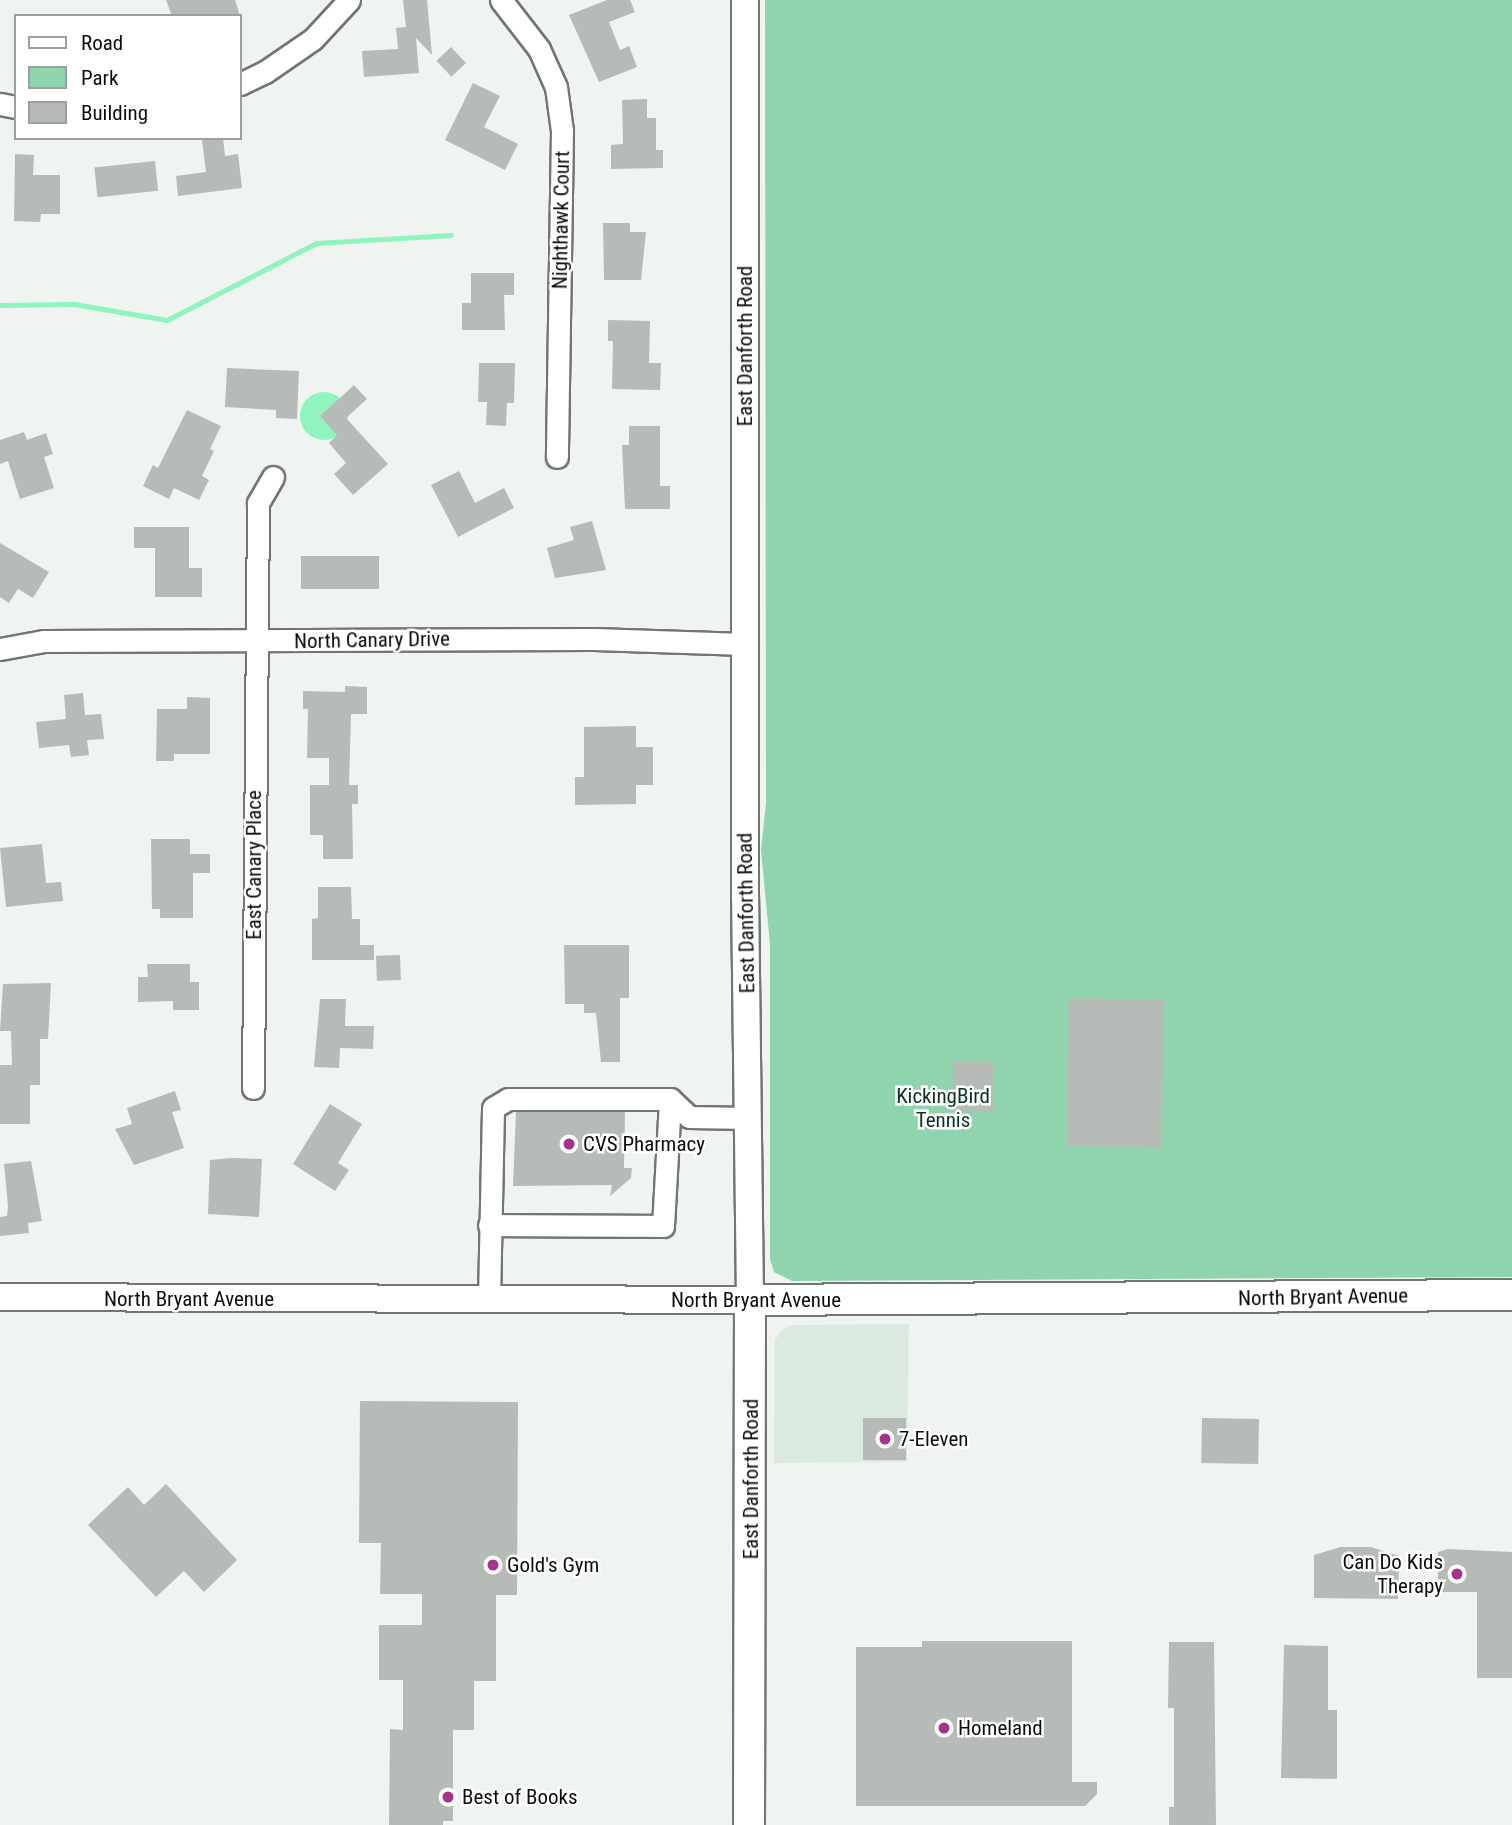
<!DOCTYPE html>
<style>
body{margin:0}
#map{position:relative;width:1512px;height:1825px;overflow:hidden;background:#eff4f1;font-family:"Roboto Condensed",sans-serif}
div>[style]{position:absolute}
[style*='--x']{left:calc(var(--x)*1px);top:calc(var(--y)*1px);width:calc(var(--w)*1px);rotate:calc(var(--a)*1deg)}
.built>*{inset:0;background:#dce9e1}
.green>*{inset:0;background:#90d4ae}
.water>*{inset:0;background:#8ff4be}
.round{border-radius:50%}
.stream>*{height:5px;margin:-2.5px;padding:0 2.5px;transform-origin:2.5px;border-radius:2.5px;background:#8ff4be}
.building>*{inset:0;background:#b6bbb8;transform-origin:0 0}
.roads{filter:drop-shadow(2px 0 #717673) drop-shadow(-2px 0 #717673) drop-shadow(0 2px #717673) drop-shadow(0 -2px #717673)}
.minor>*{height:21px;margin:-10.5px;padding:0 10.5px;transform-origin:10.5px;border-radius:10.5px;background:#fff}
.tertiary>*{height:26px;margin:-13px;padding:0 13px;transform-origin:13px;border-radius:13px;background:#fff}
.secondary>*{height:30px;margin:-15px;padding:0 15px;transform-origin:15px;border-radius:15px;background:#fff}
.dots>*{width:19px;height:19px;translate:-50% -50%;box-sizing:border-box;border:4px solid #fff;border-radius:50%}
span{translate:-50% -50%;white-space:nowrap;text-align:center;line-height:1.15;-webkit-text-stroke:5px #fff;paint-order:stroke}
.street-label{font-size:21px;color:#0b0d0c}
.park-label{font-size:21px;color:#073420}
.poi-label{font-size:21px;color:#0b0d0c}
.left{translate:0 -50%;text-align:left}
.right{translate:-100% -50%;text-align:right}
.legend{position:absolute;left:14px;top:14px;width:228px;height:126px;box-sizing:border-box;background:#fff;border:2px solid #9d9e9e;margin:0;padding:9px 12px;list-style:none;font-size:21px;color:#0b0d0c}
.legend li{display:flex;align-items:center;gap:14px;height:35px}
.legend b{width:35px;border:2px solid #9d9e9e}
</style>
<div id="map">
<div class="built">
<div style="clip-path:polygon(909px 1324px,907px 1462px,774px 1463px,775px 1340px,782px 1330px,791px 1325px)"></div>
</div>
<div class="green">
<div style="clip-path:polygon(765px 0,1512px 0,1512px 1277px,792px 1281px,774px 1272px,770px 1259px,770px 945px,761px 850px,766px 803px)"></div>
</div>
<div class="water">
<div class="round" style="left:300px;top:392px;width:48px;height:48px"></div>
</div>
<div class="stream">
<div style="--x:0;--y:305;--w:74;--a:-0.8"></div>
<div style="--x:74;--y:304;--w:94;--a:9.8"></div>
<div style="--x:167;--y:320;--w:168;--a:-27.3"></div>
<div style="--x:316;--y:243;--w:135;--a:-3.4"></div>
</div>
<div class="building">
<div style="clip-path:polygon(166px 0,235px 0,240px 16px,172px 16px)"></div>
<div style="clip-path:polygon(403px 0,427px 0,432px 55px,416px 38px,419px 73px,364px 77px,362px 51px,398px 49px,396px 28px,406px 27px)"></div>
<div style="clip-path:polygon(607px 0,630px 0,635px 12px,609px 22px,620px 50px,629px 46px,637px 67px,599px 82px,569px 15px)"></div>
<div style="left:451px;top:47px;width:22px;height:20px;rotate:47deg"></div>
<div style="clip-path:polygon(473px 83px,500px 96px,484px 127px,518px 144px,505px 170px,445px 140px)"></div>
<div style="clip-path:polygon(647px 99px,647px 118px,656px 118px,656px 150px,663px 150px,663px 168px,611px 169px,611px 145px,623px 144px,622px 100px)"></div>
<div style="clip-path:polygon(223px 138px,225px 156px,238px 154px,242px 188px,178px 196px,176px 176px,206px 172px,202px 140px)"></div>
<div style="clip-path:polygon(15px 154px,34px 155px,33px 175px,60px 175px,60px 214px,41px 214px,40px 222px,14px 221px)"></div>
<div style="left:155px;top:161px;width:30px;height:61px;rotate:84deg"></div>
<div style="clip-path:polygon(603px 223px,630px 223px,630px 232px,646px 232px,641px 280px,604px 280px)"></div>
<div style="clip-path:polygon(471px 273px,514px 273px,514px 295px,504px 295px,505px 330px,462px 330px,462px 303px,471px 303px)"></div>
<div style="clip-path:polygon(608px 320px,650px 321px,649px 363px,661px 363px,660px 390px,612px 389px,613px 341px,608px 341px)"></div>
<div style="clip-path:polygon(479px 363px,515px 363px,514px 403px,507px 403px,506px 426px,486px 425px,487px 402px,478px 402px)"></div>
<div style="clip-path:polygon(227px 368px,299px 371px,297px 419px,276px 418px,276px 410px,225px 407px)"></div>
<div style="clip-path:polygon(354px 385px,367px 399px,346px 418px,388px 464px,353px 495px,334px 474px,346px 463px,329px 443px,337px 435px,320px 416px)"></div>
<div style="clip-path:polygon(187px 410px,221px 426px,210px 449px,214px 451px,202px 476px,209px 480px,199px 500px,174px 488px,169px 499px,143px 486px,153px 465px,158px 468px)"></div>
<div style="clip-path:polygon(629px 426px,660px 426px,660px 486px,670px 486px,670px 509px,625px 509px,622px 445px,629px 445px)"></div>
<div style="clip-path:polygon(24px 432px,27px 440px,46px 433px,53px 454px,44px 457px,54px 488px,20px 499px,8px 461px,0 464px,0 440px)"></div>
<div style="clip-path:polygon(459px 471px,475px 503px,504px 488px,514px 508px,458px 537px,431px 485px)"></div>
<div style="clip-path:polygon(592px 521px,606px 570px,555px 578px,547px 548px,574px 540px,570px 527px)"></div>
<div style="clip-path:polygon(134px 527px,189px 527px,189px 568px,202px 568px,202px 597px,155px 597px,155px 548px,134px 548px)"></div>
<div style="clip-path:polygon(0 543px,49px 572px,33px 598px,18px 589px,9px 603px,0 597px)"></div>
<div style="left:301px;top:556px;width:78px;height:33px"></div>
<div style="clip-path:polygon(345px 686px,367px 687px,367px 714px,351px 714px,349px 785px,358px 785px,358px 804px,352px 804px,353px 859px,323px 859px,323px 835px,310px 835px,310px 785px,329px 785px,329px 758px,307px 758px,308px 709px,303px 709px,303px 691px,345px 692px)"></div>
<div style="clip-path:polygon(83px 693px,85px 715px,101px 714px,104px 739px,87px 740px,89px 755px,71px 757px,69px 745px,39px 748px,36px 722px,66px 719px,64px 695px)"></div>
<div style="clip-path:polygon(187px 697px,210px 698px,210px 754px,174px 754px,174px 761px,156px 761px,157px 709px,187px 709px)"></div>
<div style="clip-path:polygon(636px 726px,636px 747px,653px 747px,653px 785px,636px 785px,636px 804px,575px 805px,575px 777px,584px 777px,584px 727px)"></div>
<div style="clip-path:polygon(151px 839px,190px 839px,190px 854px,210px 854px,210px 873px,193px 873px,193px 918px,160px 918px,160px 909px,152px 909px)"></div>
<div style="clip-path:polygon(42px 844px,46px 883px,61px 882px,63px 901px,6px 907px,0 848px)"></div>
<div style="clip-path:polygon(318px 887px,351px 887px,352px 919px,360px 919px,360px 945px,374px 945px,374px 960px,312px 960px,312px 919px,318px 918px)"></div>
<div style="clip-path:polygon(564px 945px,629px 945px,629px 998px,620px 998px,620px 1062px,601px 1062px,596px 1013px,584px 1013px,584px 1004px,565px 1004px)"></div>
<div style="left:400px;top:955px;width:25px;height:24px;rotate:88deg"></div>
<div style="clip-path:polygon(147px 964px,190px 964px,190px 982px,199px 982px,199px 1010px,173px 1010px,173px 1001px,138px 1002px,138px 977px,148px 977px)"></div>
<div style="clip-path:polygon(51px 983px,48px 1039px,40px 1039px,40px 1085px,30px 1085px,30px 1124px,0 1124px,0 1065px,12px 1065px,11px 1031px,0 1031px,3px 984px)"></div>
<div style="left:1069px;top:998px;width:95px;height:148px;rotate:1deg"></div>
<div style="clip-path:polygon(320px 999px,346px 999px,345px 1026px,374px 1026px,373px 1049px,340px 1048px,339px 1068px,314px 1067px)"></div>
<div style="left:953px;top:1061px;width:40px;height:51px"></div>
<div style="clip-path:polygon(175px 1091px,181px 1110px,172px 1112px,184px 1148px,134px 1165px,115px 1129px,132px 1124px,127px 1108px)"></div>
<div style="clip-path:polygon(330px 1104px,362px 1124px,338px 1163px,349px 1170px,335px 1191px,293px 1164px)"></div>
<div style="clip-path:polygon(516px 1112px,625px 1112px,624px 1168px,632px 1168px,631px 1178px,610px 1196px,612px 1185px,513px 1186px)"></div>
<div style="clip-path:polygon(231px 1158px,262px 1159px,259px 1217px,208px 1214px,210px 1160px)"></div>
<div style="clip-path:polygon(31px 1161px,42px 1221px,28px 1223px,29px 1233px,0 1236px,0 1217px,7px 1216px,8px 1206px,4px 1164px)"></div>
<div style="clip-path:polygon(360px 1401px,518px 1402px,517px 1595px,496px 1595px,496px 1681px,474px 1681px,474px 1730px,453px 1730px,453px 1821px,443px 1821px,443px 1825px,389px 1825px,390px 1729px,403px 1730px,403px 1680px,379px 1680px,379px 1625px,422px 1625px,422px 1594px,380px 1594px,381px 1543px,359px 1543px)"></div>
<div style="left:863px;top:1418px;width:43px;height:42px"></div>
<div style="left:1202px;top:1418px;width:57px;height:45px;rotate:1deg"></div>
<div style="clip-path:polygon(166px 1484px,237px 1560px,204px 1592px,184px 1571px,156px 1597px,88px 1525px,128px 1487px,144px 1505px)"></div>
<div style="clip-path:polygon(1341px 1547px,1371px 1547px,1399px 1556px,1398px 1599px,1314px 1598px,1314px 1555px)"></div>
<div style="clip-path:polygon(1448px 1549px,1512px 1552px,1512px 1678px,1477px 1678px,1477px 1592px,1438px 1592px,1438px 1552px)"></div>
<div style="clip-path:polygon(922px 1641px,1072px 1641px,1072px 1782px,1097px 1782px,1097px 1794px,1085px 1806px,856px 1806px,856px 1647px,922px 1647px)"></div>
<div style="clip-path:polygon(1169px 1642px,1214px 1642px,1216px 1825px,1169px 1825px,1169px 1807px,1174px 1807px,1174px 1708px,1168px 1708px)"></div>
<div style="clip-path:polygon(1284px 1645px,1328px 1646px,1328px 1710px,1337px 1710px,1337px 1779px,1281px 1778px)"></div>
</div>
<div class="roads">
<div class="minor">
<div style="--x:501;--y:0;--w:62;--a:52.2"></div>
<div style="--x:539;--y:49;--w:42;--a:65.9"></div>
<div style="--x:556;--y:87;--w:44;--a:82.2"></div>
<div style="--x:562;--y:131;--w:326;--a:90.9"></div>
<div style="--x:240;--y:84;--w:28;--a:-26"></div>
<div style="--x:265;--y:72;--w:58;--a:-34.5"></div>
<div style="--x:313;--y:39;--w:53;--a:-47.3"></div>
<div style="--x:0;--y:104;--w:16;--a:11"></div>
<div style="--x:0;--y:649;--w:45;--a:-10.3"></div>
<div style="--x:44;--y:641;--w:550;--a:-0.21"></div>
<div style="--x:594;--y:639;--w:151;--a:1.9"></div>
<div style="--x:253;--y:1088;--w:585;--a:-89.51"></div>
<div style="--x:258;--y:503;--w:30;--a:-60"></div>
<div style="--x:489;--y:1225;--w:174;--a:0.3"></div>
<div style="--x:663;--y:1226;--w:127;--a:-86.8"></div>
<div style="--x:489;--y:1300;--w:192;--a:-88.8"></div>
<div style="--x:493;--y:1108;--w:17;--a:-31"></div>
<div style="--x:508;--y:1099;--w:162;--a:0"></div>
<div style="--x:670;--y:1099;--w:26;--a:43"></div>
<div style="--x:689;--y:1117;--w:60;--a:1"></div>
</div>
<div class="tertiary">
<div style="--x:0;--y:1297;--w:750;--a:0.23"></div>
<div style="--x:750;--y:1300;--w:403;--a:-90.7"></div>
<div style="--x:745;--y:897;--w:897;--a:-90"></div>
</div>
<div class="secondary">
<div style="--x:749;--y:1825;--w:525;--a:-89.89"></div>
<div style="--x:750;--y:1300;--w:762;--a:-0.38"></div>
</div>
</div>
<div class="dots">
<div style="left:569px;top:1144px;background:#a7328a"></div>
<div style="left:885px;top:1439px;background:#a7328a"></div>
<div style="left:493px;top:1565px;background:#a7328a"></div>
<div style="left:1457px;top:1574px;background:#a7328a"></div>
<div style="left:944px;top:1728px;background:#a7328a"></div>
<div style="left:448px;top:1797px;background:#a7328a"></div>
</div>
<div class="street-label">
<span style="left:561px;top:220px;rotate:-89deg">Nighthawk Court</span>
<span style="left:745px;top:346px;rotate:-90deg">East Danforth Road</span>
<span style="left:372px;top:640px;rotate:-1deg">North Canary Drive</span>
<span style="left:254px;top:865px;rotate:-90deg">East Canary Place</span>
<span style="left:746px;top:913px;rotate:-91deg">East Danforth Road</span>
<span style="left:1323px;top:1297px;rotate:-1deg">North Bryant Avenue</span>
<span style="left:189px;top:1299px">North Bryant Avenue</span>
<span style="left:756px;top:1300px">North Bryant Avenue</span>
<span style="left:751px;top:1479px;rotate:-90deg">East Danforth Road</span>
</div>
<div class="park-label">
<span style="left:943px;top:1108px">KickingBird<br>Tennis</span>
</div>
<div class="poi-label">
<span class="left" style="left:583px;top:1144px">CVS Pharmacy</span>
<span class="left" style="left:899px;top:1439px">7-Eleven</span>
<span class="right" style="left:1443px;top:1574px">Can Do Kids<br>Therapy</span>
<span class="left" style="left:507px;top:1565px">Gold's Gym</span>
<span class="left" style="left:958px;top:1728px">Homeland</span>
<span class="left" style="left:462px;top:1797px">Best of Books</span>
</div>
<ul class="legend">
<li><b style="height:9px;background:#fff"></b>Road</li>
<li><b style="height:19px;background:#90d4ae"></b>Park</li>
<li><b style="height:19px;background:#b6bbb8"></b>Building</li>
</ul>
</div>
